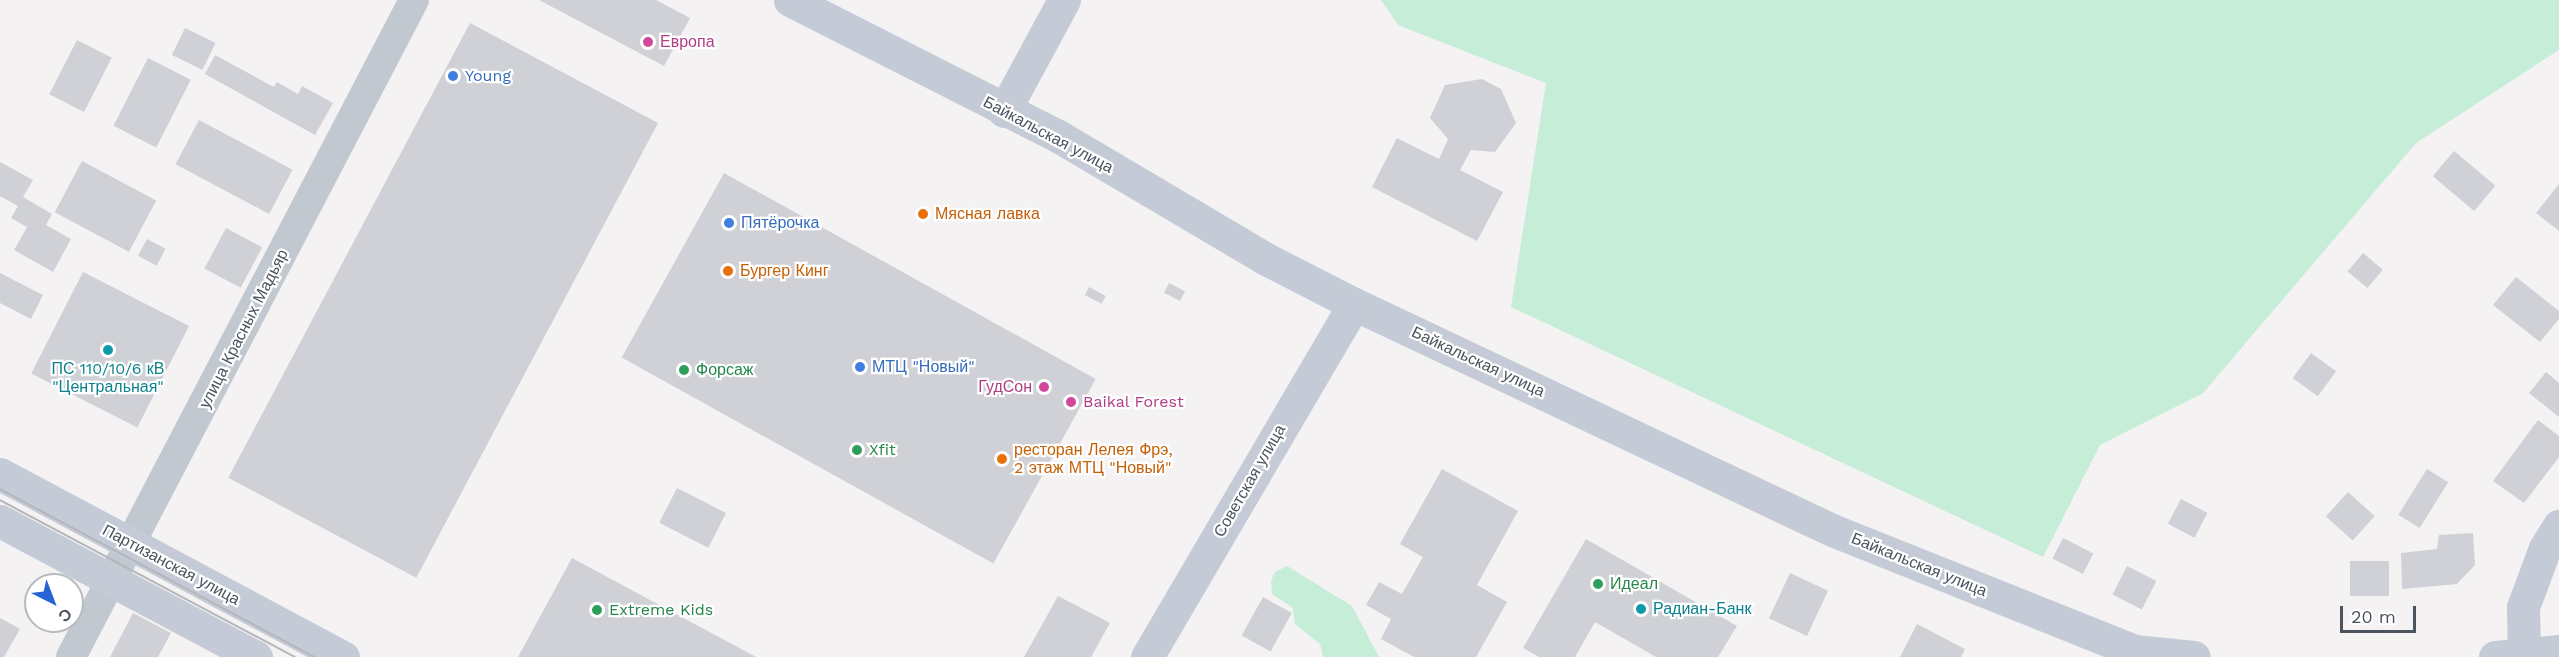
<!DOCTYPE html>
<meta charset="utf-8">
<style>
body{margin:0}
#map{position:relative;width:2559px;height:657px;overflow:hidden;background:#f4f2f2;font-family:"Work Sans",sans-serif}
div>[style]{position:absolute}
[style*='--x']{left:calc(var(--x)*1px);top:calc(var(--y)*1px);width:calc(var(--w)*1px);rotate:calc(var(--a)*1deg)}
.green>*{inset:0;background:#c5edd8}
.building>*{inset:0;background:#cfd1d6;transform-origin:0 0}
.street>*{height:30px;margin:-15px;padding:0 15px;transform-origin:15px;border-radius:15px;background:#c1c8cf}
.secondary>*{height:33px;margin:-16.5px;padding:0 16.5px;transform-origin:16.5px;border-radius:16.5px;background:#c4cbd6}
.tram>*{height:1.5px;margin:-0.75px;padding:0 0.75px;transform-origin:0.75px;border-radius:0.75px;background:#b4b6bb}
.dots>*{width:16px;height:16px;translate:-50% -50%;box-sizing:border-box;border:3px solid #fff;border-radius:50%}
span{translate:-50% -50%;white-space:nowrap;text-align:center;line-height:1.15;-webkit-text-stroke:4.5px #fff;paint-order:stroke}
.hotel-label{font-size:16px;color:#b23c85}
.left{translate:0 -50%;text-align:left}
.right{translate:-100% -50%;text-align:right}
.shop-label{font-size:16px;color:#366cbe}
.street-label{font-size:16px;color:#4b535e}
.food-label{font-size:16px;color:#c56008}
.culture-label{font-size:16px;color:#0d838f}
.leisure-label{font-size:16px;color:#27864d}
.north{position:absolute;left:24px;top:573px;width:60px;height:60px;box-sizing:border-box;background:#fff;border:2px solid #b7babf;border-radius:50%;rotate:138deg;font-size:16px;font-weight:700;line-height:24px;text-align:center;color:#4b535e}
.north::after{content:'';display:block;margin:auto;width:21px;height:27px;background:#2964d7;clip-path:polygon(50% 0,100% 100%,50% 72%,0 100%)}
.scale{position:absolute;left:2340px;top:606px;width:76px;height:27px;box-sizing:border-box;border:3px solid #4b535e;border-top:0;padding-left:8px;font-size:18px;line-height:21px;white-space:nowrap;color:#4b535e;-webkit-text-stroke:4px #fff;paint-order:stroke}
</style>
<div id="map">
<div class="green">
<div style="clip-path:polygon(1381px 0,2559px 0,2559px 50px,2416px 143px,2203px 393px,2100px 445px,2043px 557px,1511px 307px,1546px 83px,1398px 25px)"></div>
<div style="clip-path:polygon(1287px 566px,1352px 606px,1379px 657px,1323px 657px,1320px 644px,1295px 624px,1293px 608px,1272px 594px,1271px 581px,1275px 572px)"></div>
</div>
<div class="building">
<div style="clip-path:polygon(539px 0,656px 0,690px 18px,664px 66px)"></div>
<div style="left:470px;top:23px;width:213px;height:515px;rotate:28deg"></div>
<div style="left:185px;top:28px;width:34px;height:30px;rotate:26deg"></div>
<div style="left:77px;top:40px;width:39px;height:61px;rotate:27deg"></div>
<div style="clip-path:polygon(215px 55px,274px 87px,277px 82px,298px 94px,302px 86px,333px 103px,315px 135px,205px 74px)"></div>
<div style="left:148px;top:58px;width:48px;height:76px;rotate:27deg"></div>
<div style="clip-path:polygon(1482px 79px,1501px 89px,1516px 123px,1495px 152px,1471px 150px,1460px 170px,1503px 192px,1477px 241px,1372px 187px,1397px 138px,1439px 159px,1448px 139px,1430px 118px,1445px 85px)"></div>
<div style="left:199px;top:120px;width:106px;height:50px;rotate:28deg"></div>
<div style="left:2454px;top:151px;width:54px;height:33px;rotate:40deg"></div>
<div style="left:82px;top:161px;width:84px;height:58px;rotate:28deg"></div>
<div style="clip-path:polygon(0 162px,33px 180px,23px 197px,52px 214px,46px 225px,71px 239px,53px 272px,14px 250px,27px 227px,11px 218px,18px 206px,0 196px)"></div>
<div style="left:724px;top:173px;width:425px;height:211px;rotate:29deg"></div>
<div style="clip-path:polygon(2559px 184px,2559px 231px,2536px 213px)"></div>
<div style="left:226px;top:228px;width:41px;height:46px;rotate:28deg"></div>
<div style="left:147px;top:239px;width:21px;height:19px;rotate:28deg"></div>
<div style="left:2363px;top:253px;width:26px;height:24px;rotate:40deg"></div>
<div style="left:83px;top:272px;width:119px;height:114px;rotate:27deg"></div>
<div style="clip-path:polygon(0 273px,43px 295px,31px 319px,0 303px)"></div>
<div style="clip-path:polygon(2516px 277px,2559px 311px,2559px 319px,2540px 342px,2493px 305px)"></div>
<div style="left:1169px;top:283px;width:18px;height:11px;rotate:27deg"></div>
<div style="left:1089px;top:287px;width:19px;height:9px;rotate:28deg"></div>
<div style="left:2311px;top:353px;width:31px;height:31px;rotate:36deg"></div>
<div style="clip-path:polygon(2546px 372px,2559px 383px,2559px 417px,2529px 393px)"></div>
<div style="clip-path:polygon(2538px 420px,2559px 436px,2559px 457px,2524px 503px,2493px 481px)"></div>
<div style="clip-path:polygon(1442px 469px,1518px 511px,1477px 585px,1507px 602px,1476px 657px,1414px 657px,1381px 639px,1391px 619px,1366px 605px,1379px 582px,1402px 594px,1423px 557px,1400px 544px)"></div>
<div style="left:2427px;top:469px;width:25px;height:54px;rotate:32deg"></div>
<div style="left:677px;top:488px;width:55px;height:39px;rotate:27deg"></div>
<div style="left:2348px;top:492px;width:36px;height:33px;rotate:42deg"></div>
<div style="left:2181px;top:499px;width:30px;height:28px;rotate:28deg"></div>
<div style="clip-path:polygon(2473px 533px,2475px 565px,2457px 584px,2402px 589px,2401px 553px,2437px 549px,2439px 535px)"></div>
<div style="left:2063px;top:538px;width:34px;height:23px;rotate:27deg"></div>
<div style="clip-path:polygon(1586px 539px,1737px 626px,1718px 657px,1656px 657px,1595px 622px,1575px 657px,1539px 657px,1523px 648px)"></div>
<div style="clip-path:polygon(572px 558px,756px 657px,518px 657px)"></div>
<div style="left:2350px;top:561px;width:39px;height:35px"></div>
<div style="left:2127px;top:566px;width:33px;height:32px;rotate:27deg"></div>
<div style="left:1790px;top:573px;width:42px;height:50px;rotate:25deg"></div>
<div style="clip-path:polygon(1058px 596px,1110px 623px,1091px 657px,1024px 657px)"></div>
<div style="left:1263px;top:597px;width:33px;height:44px;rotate:29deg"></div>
<div style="clip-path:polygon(133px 613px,171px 633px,158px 657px,110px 657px)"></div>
<div style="clip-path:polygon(0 618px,20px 629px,4px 657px,0 657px)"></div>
<div style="clip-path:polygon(1917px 624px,1965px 649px,1961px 657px,1900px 657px)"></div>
</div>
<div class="street">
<div style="--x:71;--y:657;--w:741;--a:-62.43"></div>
</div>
<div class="secondary">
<div style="--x:790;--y:0;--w:301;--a:26.9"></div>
<div style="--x:1058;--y:136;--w:239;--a:30.6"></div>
<div style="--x:1264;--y:258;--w:101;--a:27.1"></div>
<div style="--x:1354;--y:304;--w:529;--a:25.3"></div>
<div style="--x:1832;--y:530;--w:325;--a:21.8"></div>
<div style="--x:2134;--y:651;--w:60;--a:5.7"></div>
<div style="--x:1004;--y:111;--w:126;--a:-61.6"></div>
<div style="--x:0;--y:474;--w:389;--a:28.1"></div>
<div style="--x:0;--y:521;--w:290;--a:28"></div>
<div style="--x:2524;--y:655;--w:48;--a:-91.2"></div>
<div style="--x:2523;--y:607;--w:63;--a:-69.6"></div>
<div style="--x:2545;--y:548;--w:26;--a:-58"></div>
<div style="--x:1147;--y:657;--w:409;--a:-59.6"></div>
<div style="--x:2495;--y:657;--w:64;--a:-5.4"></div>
</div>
<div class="tram">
<div style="--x:0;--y:489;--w:356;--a:28.1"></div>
<div style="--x:0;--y:500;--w:334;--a:28"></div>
</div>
<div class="dots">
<div style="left:648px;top:42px;background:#d1479c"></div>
<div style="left:453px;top:76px;background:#3f7fe0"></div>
<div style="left:923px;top:214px;background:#e8710a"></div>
<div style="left:729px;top:223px;background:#3f7fe0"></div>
<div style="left:728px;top:271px;background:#e8710a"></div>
<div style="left:108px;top:350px;background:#0f9aa8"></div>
<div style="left:860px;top:367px;background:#3f7fe0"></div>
<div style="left:684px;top:370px;background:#2e9e5b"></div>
<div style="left:1044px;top:387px;background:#d1479c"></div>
<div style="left:1071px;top:402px;background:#d1479c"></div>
<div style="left:857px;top:450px;background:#2e9e5b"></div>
<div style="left:1002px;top:459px;background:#e8710a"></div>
<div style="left:1598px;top:584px;background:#2e9e5b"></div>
<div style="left:1641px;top:609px;background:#0f9aa8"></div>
<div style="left:597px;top:610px;background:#2e9e5b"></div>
</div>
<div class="hotel-label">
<span class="left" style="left:660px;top:42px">Европа</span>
<span class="right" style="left:1032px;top:387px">ГудСон</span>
<span class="left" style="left:1083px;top:402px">Baikal Forest</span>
</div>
<div class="shop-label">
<span class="left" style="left:465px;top:76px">Young</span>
<span class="left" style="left:741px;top:223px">Пятёрочка</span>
<span class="left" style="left:872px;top:367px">МТЦ "Новый"</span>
</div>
<div class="street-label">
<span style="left:1048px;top:135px;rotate:28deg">Байкальская улица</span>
<span style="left:244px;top:329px;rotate:-63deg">улица Красных Мадьяр</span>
<span style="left:1478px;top:362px;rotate:25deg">Байкальская улица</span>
<span style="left:1250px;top:481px;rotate:-60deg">Советская улица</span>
<span style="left:171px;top:565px;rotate:28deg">Партизанская улица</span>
<span style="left:1919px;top:565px;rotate:22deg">Байкальская улица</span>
</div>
<div class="food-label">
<span class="left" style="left:935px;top:214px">Мясная лавка</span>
<span class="left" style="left:740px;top:271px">Бургер Кинг</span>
<span class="left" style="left:1014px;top:459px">ресторан Лелея Фрэ,<br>2 этаж МТЦ "Новый"</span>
</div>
<div class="culture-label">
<span style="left:108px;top:378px">ПС 110/10/6 кВ<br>"Центральная"</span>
<span class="left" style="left:1653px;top:609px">Радиан-Банк</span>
</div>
<div class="leisure-label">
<span class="left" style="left:696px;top:370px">Форсаж</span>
<span class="left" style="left:869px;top:450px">Xfit</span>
<span class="left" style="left:1610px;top:584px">Идеал</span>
<span class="left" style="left:609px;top:610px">Extreme Kids</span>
</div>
<div class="north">С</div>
<div class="scale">20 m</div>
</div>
